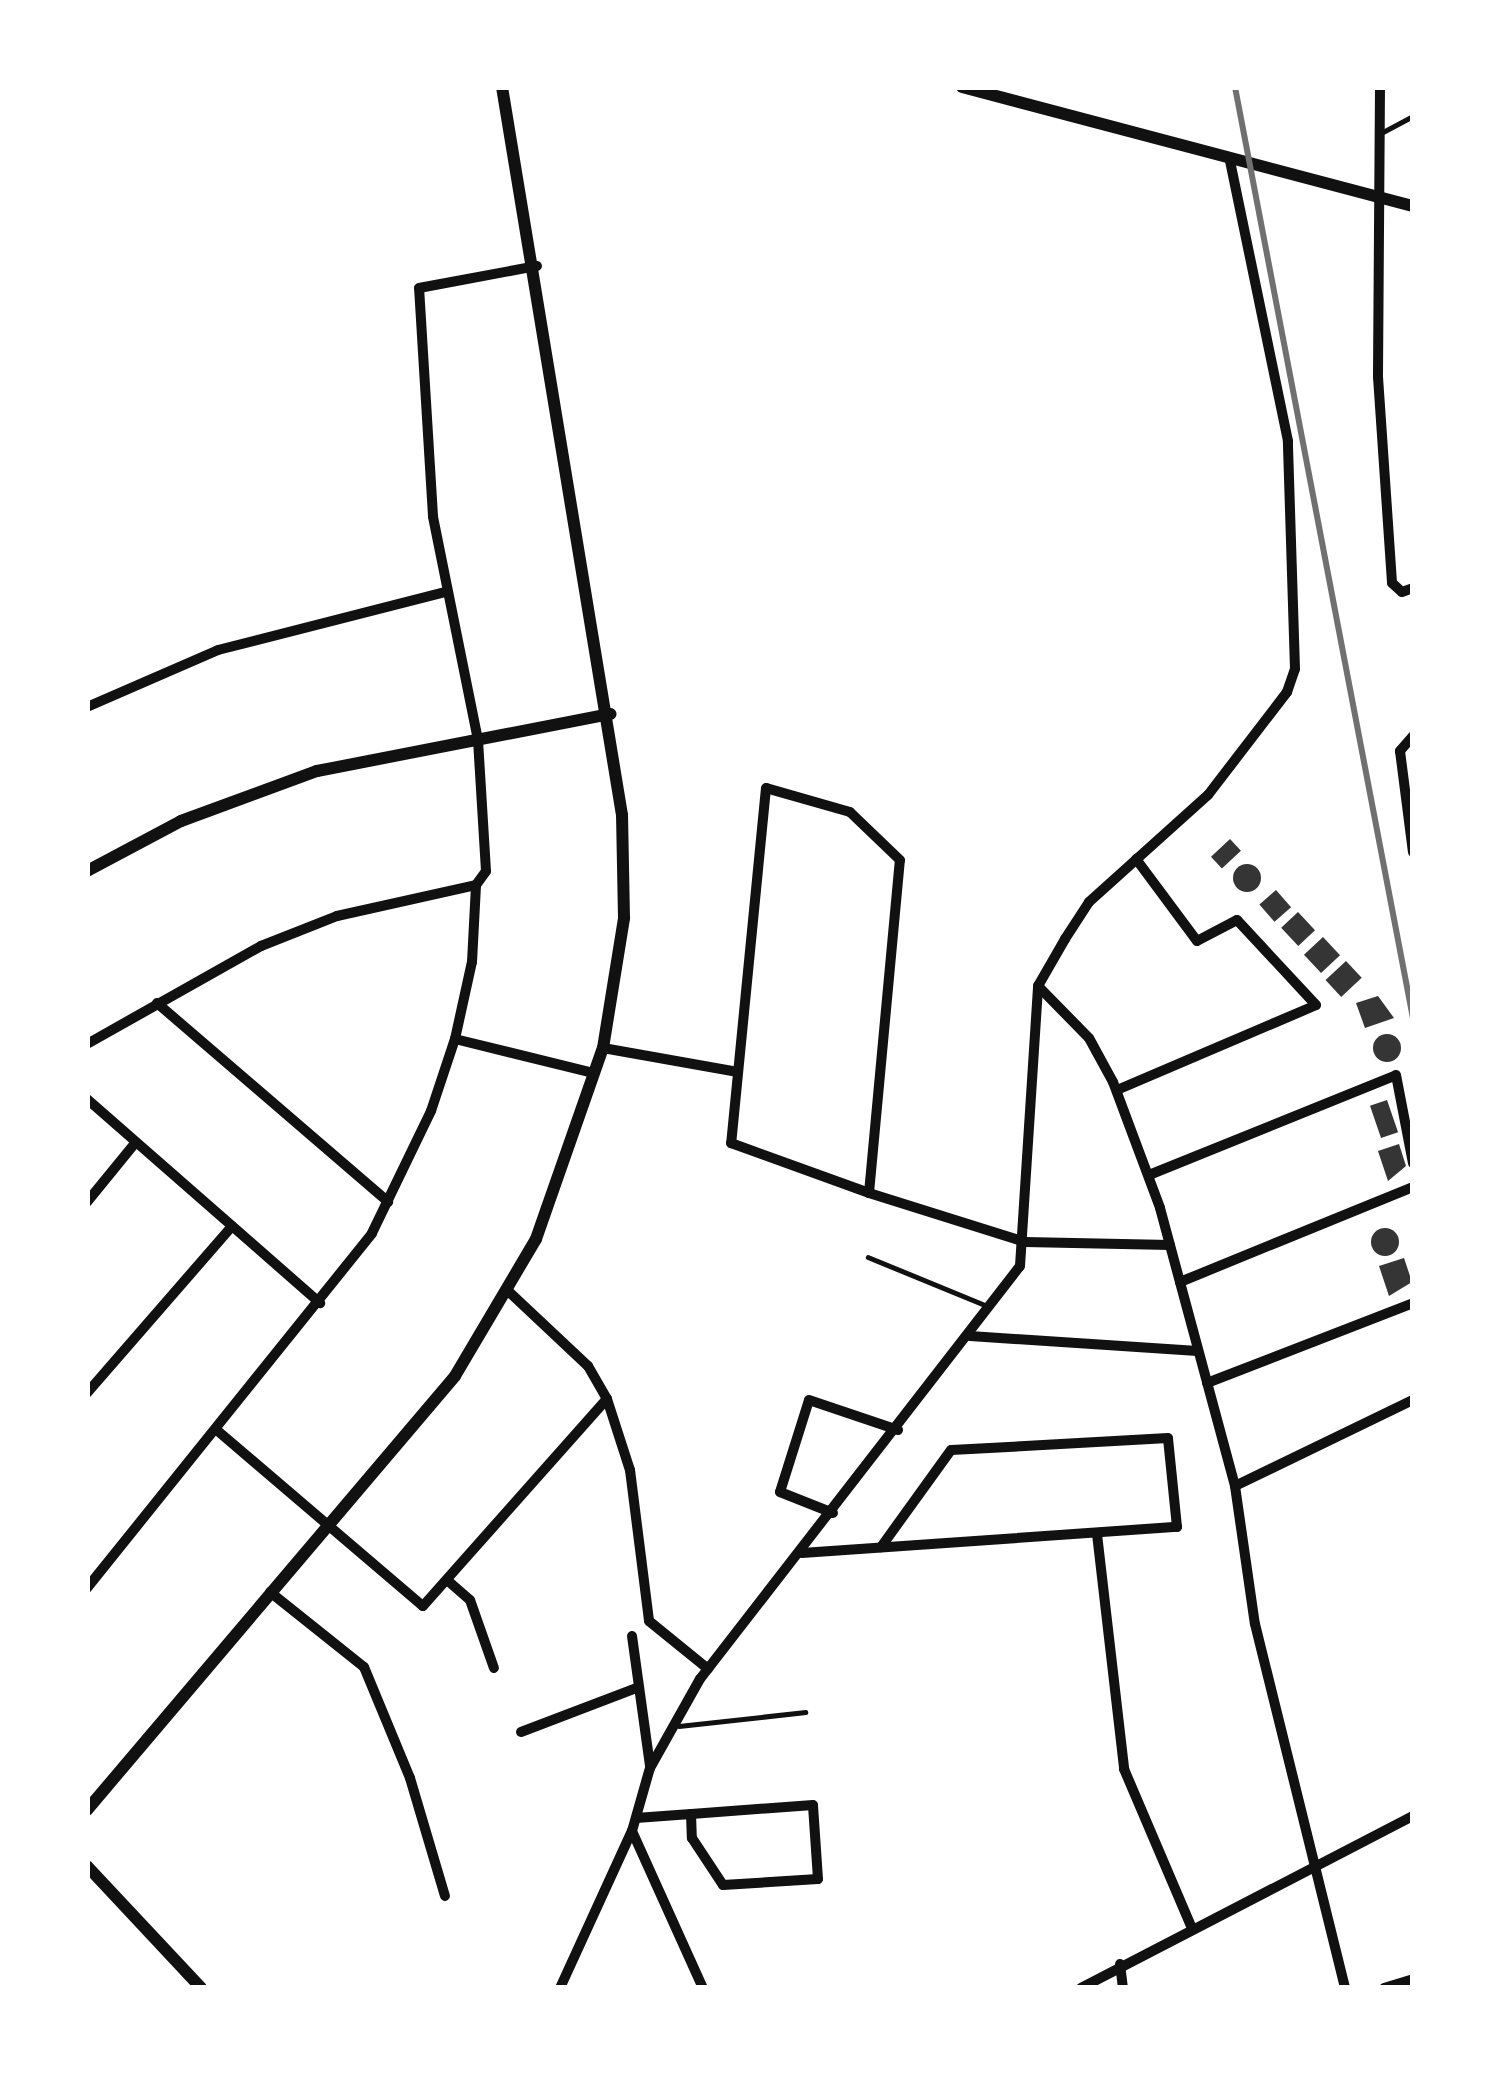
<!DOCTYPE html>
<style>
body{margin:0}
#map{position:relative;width:1500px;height:2075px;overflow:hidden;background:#fff;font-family:Quicksand,sans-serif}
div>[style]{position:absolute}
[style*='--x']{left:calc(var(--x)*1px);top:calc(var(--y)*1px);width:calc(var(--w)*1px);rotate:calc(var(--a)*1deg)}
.building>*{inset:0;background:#353535;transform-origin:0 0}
.round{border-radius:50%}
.service>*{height:4.5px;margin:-2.25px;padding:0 2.25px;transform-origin:2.25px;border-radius:2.25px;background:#111}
.minor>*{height:10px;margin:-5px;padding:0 5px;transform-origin:5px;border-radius:5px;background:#111}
.tertiary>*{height:12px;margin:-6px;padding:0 6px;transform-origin:6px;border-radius:6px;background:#111}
.rail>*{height:6px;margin:-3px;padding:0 3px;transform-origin:3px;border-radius:3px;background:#707070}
span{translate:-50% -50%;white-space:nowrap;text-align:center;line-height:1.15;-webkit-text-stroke:9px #fff;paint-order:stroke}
.frame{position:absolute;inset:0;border:90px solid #fff;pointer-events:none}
</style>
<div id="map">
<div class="building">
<div style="left:1230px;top:839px;width:16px;height:26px;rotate:47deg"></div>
<div class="round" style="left:1233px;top:864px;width:28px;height:28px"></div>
<div style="left:1276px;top:890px;width:23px;height:22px;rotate:49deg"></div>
<div style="left:1298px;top:912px;width:25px;height:23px;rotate:47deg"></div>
<div style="left:1323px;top:937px;width:25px;height:26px;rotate:47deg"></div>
<div style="left:1346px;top:961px;width:23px;height:28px;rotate:47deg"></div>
<div style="clip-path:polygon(1378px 996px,1394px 1018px,1365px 1028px,1356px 1003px)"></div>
<div class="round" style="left:1373px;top:1034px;width:28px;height:28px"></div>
<div style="left:1387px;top:1100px;width:34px;height:18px;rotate:71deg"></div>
<div style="clip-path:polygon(1399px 1144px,1406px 1166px,1388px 1181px,1378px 1151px)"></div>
<div class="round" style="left:1371px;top:1228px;width:28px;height:28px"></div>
<div style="clip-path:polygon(1404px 1258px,1412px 1282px,1389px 1296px,1379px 1266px)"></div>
</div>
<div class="service">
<div style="--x:1383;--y:132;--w:34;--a:-28"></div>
<div style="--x:868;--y:1257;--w:126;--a:22.3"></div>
<div style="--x:679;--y:1726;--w:127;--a:-6.3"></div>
</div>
<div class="minor">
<div style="--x:1380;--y:87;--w:290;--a:90.4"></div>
<div style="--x:1378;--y:377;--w:206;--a:86.1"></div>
<div style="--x:1392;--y:583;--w:13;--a:42"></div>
<div style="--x:1402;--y:592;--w:12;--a:-20"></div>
<div style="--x:87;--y:707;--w:143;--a:-23.5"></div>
<div style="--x:218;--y:650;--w:235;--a:-14.3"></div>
<div style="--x:1413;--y:736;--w:20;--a:131"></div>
<div style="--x:1400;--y:751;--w:102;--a:82.7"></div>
<div style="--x:1039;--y:987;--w:71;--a:45.6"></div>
<div style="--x:1089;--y:1038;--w:50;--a:61.4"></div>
<div style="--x:1113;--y:1082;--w:134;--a:69.5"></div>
<div style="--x:1160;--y:1208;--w:288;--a:74.9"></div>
<div style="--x:1235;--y:1486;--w:139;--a:81.8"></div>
<div style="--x:1255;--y:1624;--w:375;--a:76.1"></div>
<div style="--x:157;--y:1003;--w:305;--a:40.7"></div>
<div style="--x:455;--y:1039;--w:142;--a:13.8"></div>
<div style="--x:87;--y:1044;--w:200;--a:-29.4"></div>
<div style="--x:261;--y:946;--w:82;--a:-21.5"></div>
<div style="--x:337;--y:916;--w:142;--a:-12.6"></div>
<div style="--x:603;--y:1048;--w:137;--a:10.1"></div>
<div style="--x:1117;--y:1090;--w:216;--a:-23.1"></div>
<div style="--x:1316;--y:1005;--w:116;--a:-132.9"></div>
<div style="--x:1237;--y:920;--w:45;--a:152.3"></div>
<div style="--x:1197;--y:941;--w:102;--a:-126.6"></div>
<div style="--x:87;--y:1099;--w:310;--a:41.2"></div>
<div style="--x:1149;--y:1175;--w:266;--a:-22"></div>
<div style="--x:1396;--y:1075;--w:90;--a:79.1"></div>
<div style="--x:869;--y:1193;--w:334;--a:-84.7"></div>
<div style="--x:900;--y:860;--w:69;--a:-136.2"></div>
<div style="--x:850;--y:812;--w:87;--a:-164.1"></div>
<div style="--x:766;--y:788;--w:357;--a:95.6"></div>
<div style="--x:731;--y:1143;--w:147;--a:19.9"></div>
<div style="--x:869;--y:1193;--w:164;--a:17.4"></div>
<div style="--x:1025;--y:1242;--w:145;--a:1.2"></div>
<div style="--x:87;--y:1202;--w:77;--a:-50.8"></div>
<div style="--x:1180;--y:1282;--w:252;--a:-22.2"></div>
<div style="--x:507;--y:1290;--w:111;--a:43.2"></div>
<div style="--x:588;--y:1366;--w:38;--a:60"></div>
<div style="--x:607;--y:1399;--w:75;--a:72.1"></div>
<div style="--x:630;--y:1470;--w:152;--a:82.8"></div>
<div style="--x:649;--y:1621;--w:76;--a:39.1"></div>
<div style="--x:970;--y:1336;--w:228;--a:3.8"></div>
<div style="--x:1207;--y:1383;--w:221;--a:-21.2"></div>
<div style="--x:87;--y:1393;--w:221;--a:-49"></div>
<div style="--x:219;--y:1432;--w:268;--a:40.5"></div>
<div style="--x:423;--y:1606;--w:277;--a:-48.4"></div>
<div style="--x:1235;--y:1486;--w:198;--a:-25.8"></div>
<div style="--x:833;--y:1513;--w:57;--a:-158.4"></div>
<div style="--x:780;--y:1492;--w:96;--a:-72.5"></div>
<div style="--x:809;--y:1400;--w:94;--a:18.6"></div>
<div style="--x:1097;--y:1534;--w:237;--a:83.4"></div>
<div style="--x:1124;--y:1769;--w:171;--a:66.9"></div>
<div style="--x:802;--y:1553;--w:376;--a:-4"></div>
<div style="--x:1177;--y:1527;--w:89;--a:-95.8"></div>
<div style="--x:1168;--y:1438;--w:217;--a:176.8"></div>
<div style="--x:951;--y:1450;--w:120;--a:125.8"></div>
<div style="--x:447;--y:1580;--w:30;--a:41"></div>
<div style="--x:470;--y:1600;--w:72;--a:70.6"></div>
<div style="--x:87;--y:1588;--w:455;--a:-51.2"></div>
<div style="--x:372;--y:1233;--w:136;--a:-64.2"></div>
<div style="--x:431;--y:1111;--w:76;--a:-71.6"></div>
<div style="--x:455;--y:1039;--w:79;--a:-77.6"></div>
<div style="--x:472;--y:962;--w:77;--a:-87"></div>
<div style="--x:476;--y:885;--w:17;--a:-54"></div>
<div style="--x:486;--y:871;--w:131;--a:-93.5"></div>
<div style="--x:478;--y:740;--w:228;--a:-101.4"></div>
<div style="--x:433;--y:516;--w:228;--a:-93.5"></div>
<div style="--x:419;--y:288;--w:120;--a:-10.6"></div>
<div style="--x:270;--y:1592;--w:120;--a:38.6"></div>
<div style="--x:364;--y:1667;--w:120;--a:67.5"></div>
<div style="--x:410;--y:1778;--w:123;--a:73.5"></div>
<div style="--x:632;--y:1636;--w:130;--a:82.1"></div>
<div style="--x:521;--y:1732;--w:126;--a:-20.9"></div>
<div style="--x:636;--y:1818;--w:55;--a:-4.2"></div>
<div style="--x:691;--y:1814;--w:24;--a:88"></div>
<div style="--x:692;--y:1838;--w:56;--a:56.6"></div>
<div style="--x:723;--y:1885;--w:95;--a:-3.6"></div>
<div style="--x:818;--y:1879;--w:74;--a:-93.9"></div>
<div style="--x:813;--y:1805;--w:122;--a:175.8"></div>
<div style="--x:632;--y:1831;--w:172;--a:65.7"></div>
<div style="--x:1120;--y:1964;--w:24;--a:83"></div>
<div style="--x:560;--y:1988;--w:173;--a:-65.4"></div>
<div style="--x:632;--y:1831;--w:66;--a:-74.1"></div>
<div style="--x:650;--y:1768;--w:102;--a:-60.7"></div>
<div style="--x:700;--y:1679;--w:522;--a:-52.23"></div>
<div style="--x:1020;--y:1266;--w:281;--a:-86.3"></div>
<div style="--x:1038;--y:986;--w:54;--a:-60.1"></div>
<div style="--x:1065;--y:939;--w:44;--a:-57"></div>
<div style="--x:1089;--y:902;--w:160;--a:-42"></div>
<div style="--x:1208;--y:795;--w:130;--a:-52.5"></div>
<div style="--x:1287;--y:692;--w:24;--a:-71"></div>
<div style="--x:1295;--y:669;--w:228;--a:-91.8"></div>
<div style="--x:1288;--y:441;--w:286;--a:-101.7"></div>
<div style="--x:1081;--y:1988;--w:374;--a:-27.4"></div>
<div style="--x:1384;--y:1988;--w:30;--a:-17"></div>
</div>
<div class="tertiary">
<div style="--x:962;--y:87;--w:466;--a:14.8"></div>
<div style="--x:87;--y:871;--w:106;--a:-28"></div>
<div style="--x:181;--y:821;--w:145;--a:-20.2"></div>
<div style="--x:317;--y:771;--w:299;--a:-11"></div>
<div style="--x:87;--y:1810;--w:569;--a:-49.7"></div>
<div style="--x:455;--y:1376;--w:159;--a:-59.4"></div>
<div style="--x:536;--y:1239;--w:202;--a:-70.7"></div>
<div style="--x:603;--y:1048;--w:132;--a:-80.8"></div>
<div style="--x:624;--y:918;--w:103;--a:-91.1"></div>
<div style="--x:622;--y:815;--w:738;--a:-99.36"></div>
<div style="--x:87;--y:1866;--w:167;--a:46.9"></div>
</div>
<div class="rail">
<div style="--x:1235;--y:87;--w:948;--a:79.18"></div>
</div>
<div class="frame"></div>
</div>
